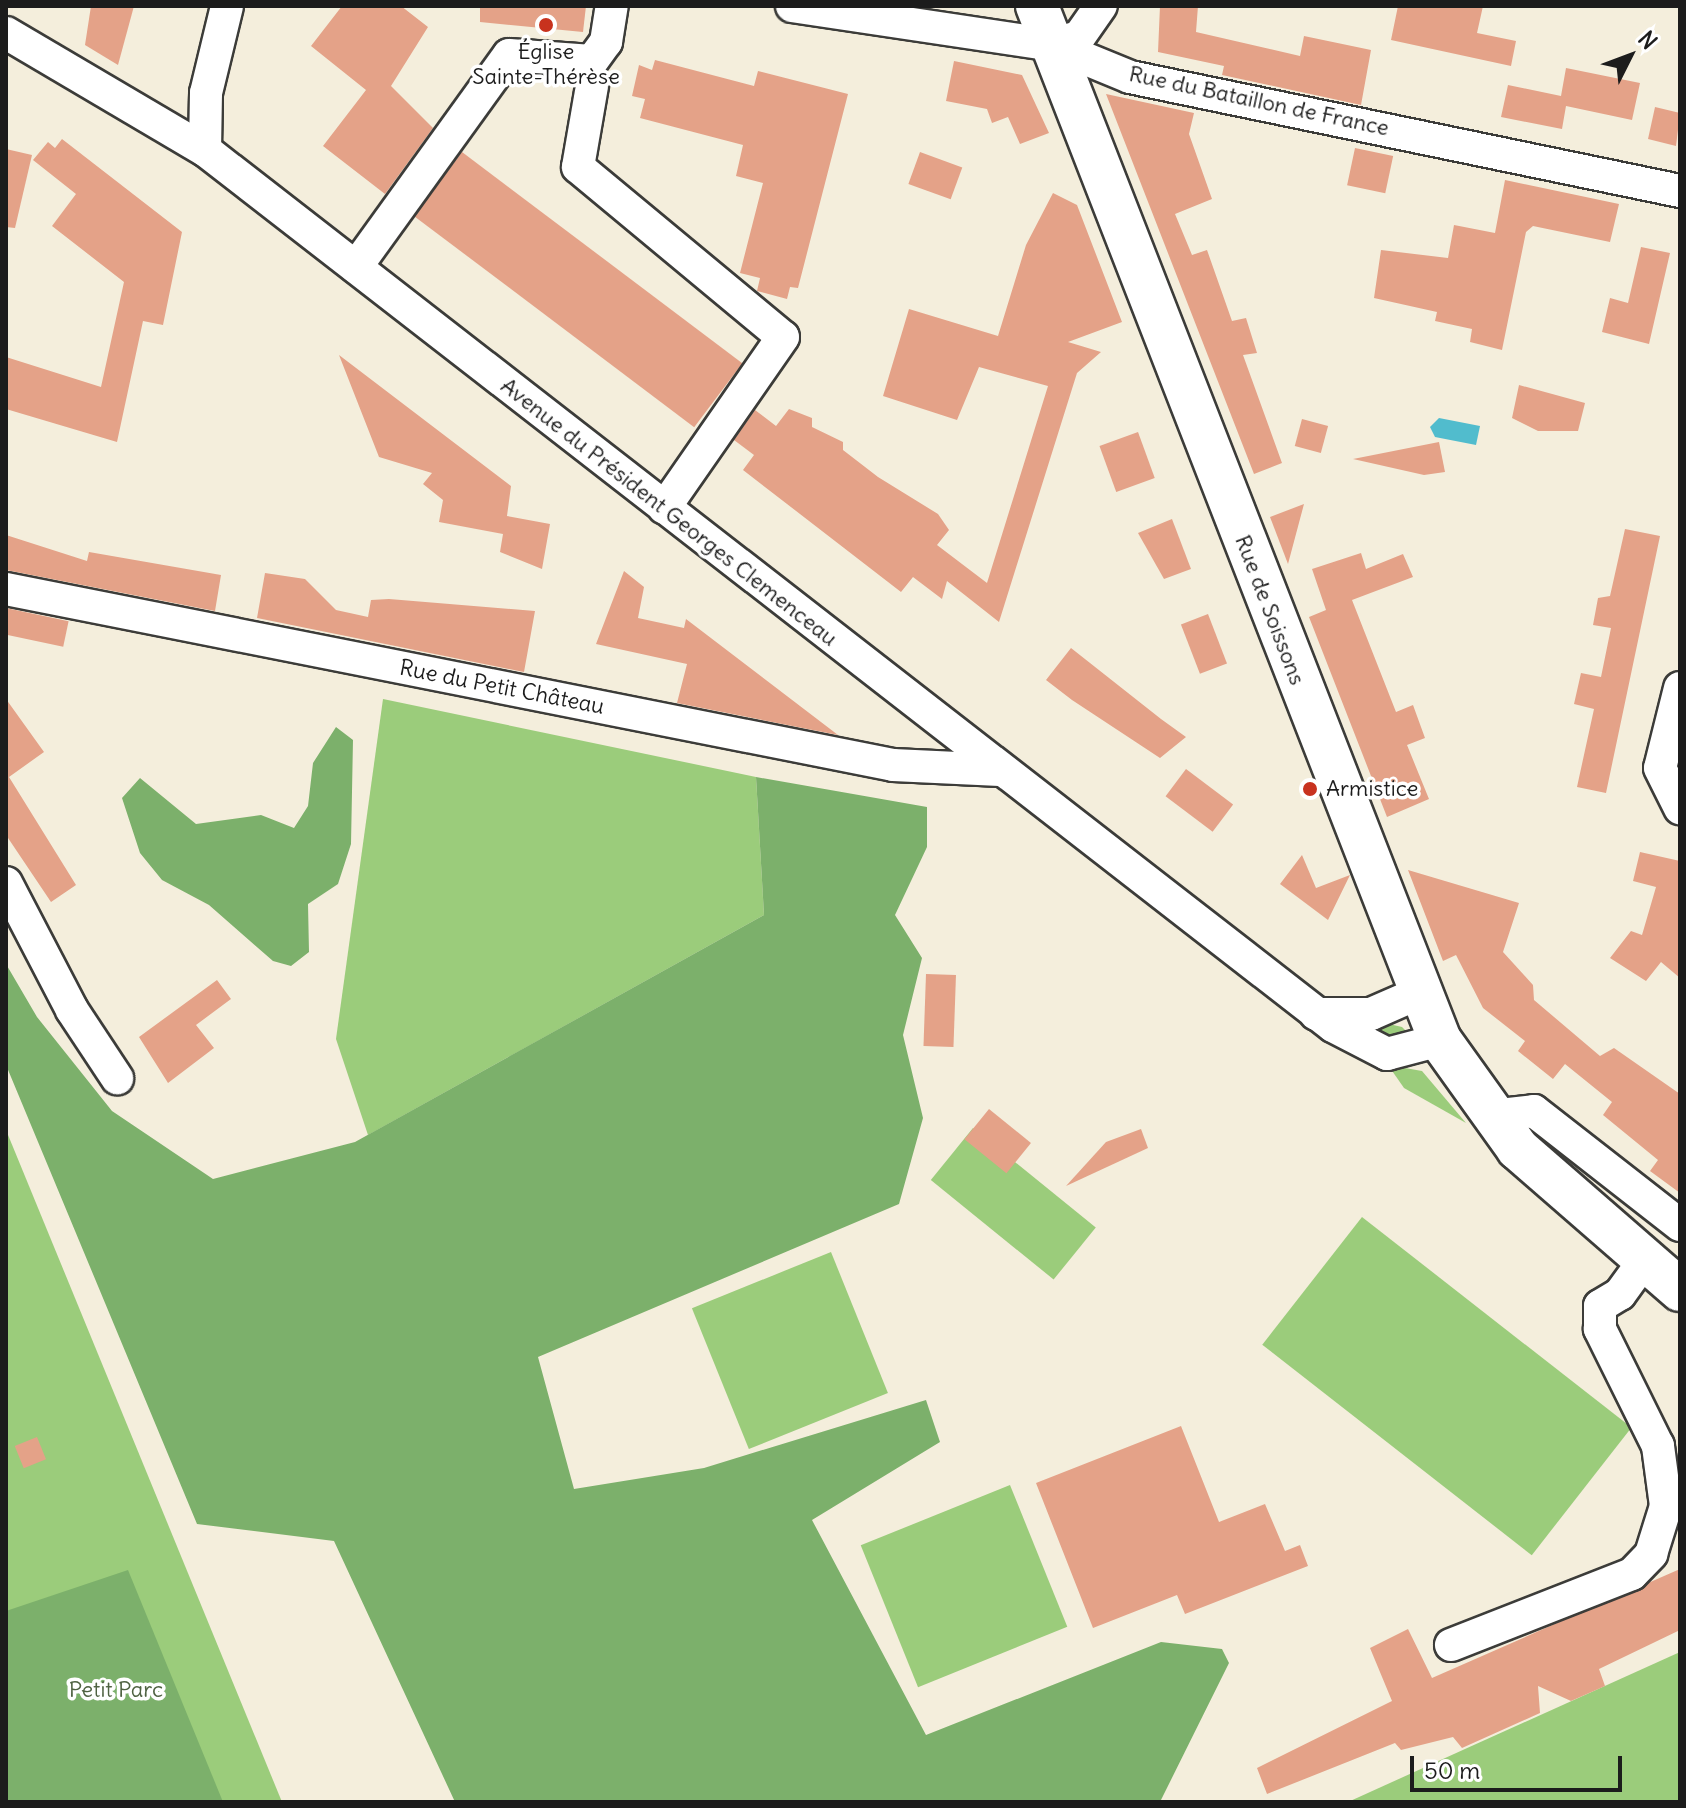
<!DOCTYPE html>
<meta charset="utf-8">
<style>
body{margin:0}
#map{position:relative;width:1686px;height:1808px;overflow:hidden;background:#f4eedc;font-family:Delius,sans-serif}
div>[style]{position:absolute}
[style*='--x']{left:calc(var(--x)*1px);top:calc(var(--y)*1px);width:calc(var(--w)*1px);rotate:calc(var(--a)*1deg)}
.green>*{inset:0;background:#9bcc7b;transform-origin:0 0}
.forest>*{inset:0;background:#7cb06b}
.water>*{inset:0;background:#51bccd}
.building>*{inset:0;background:#e4a288;transform-origin:0 0}
.roads{filter:drop-shadow(2px 0 #3c3c39) drop-shadow(-2px 0 #3c3c39) drop-shadow(0 2px #3c3c39) drop-shadow(0 -2px #3c3c39)}
.minor>*{height:32px;margin:-16px;padding:0 16px;transform-origin:16px;border-radius:16px;background:#fff}
.major>*{height:42px;margin:-21px;padding:0 21px;transform-origin:21px;border-radius:21px;background:#fff}
.dots>*{width:22px;height:22px;translate:-50% -50%;box-sizing:border-box;border:4px solid #fff;border-radius:50%}
span{translate:-50% -50%;white-space:nowrap;text-align:center;line-height:1.15;-webkit-text-stroke:7px #fff;paint-order:stroke}
.poi-label{font-size:22px;color:#1c1c1c}
.left{translate:0 -50%;text-align:left}
.street-label{font-size:22px;color:#1c1c1c}
.park-label{font-size:22px;color:#4f6242}
.frame{position:absolute;inset:0;border:8px solid #1c1c1c;pointer-events:none}
.north{position:absolute;left:1590px;top:16px;width:80px;height:80px;-webkit-text-stroke:6px #fff;paint-order:stroke;rotate:48deg;font-size:22px;font-weight:700;line-height:32px;text-align:center;color:#1c1c1c}
.north::after{content:'';display:block;margin:auto;width:28px;height:36px;background:#1c1c1c;clip-path:polygon(50% 0,100% 100%,50% 72%,0 100%)}
.scale{position:absolute;left:1410px;top:1756px;width:212px;height:36px;box-sizing:border-box;border:4px solid #1c1c1c;border-top:0;padding-left:10px;font-size:24px;line-height:28px;white-space:nowrap;color:#1c1c1c;-webkit-text-stroke:6px #fff;paint-order:stroke}
</style>
<div id="map">
<div class="green">
<div style="clip-path:polygon(383px 699px,756px 777px,764px 915px,368px 1135px,336px 1039px)"></div>
<div style="clip-path:polygon(1389px 1024px,1402px 1027px,1407px 1032px,1385px 1042px,1372px 1027px)"></div>
<div style="clip-path:polygon(1388px 1065px,1422px 1071px,1466px 1123px,1404px 1088px)"></div>
<div style="left:973px;top:1128px;width:158px;height:67px;rotate:39deg"></div>
<div style="clip-path:polygon(6px 1130px,282px 1802px,6px 1802px)"></div>
<div style="left:1362px;top:1217px;width:342px;height:162px;rotate:38deg"></div>
<div style="left:831px;top:1252px;width:152px;height:150px;rotate:68deg"></div>
<div style="left:1010px;top:1485px;width:153px;height:161px;rotate:68deg"></div>
<div style="clip-path:polygon(1680px 1652px,1680px 1802px,1348px 1802px,1465px 1749px)"></div>
</div>
<div class="forest">
<div style="clip-path:polygon(336px 727px,353px 740px,351px 844px,338px 884px,308px 904px,309px 952px,291px 966px,273px 961px,209px 905px,162px 880px,140px 853px,122px 798px,140px 778px,196px 824px,261px 815px,294px 828px,308px 806px,313px 763px)"></div>
<div style="clip-path:polygon(756px 777px,927px 807px,927px 847px,895px 915px,922px 958px,903px 1035px,923px 1118px,899px 1204px,538px 1357px,574px 1489px,704px 1468px,926px 1400px,940px 1442px,812px 1520px,926px 1735px,1161px 1642px,1222px 1649px,1229px 1663px,1160px 1802px,455px 1802px,334px 1541px,197px 1524px,6px 1065px,6px 964px,37px 1017px,112px 1111px,213px 1179px,355px 1142px,764px 915px)"></div>
<div style="clip-path:polygon(128px 1570px,223px 1802px,6px 1802px,6px 1611px)"></div>
</div>
<div class="water">
<div style="clip-path:polygon(1439px 418px,1480px 426px,1476px 445px,1435px 437px,1430px 427px)"></div>
</div>
<div class="building">
<div style="clip-path:polygon(91px 6px,134px 6px,118px 65px,85px 45px)"></div>
<div style="clip-path:polygon(342px 6px,401px 6px,428px 27px,391px 86px,433px 128px,385px 194px,323px 146px,366px 90px,311px 46px)"></div>
<div style="clip-path:polygon(480px 6px,586px 6px,583px 32px,480px 22px)"></div>
<div style="clip-path:polygon(1160px 6px,1198px 6px,1196px 32px,1300px 56px,1304px 36px,1371px 50px,1361px 105px,1222px 75px,1224px 66px,1158px 52px)"></div>
<div style="clip-path:polygon(1398px 6px,1483px 6px,1477px 33px,1516px 41px,1511px 66px,1391px 40px)"></div>
<div style="clip-path:polygon(655px 60px,754px 86px,758px 71px,848px 94px,798px 288px,790px 287px,787px 299px,757px 291px,760px 278px,740px 273px,763px 183px,736px 176px,743px 145px,640px 118px,645px 99px,632px 96px,639px 65px,652px 70px)"></div>
<div style="clip-path:polygon(954px 61px,1022px 75px,1049px 133px,1020px 144px,1008px 117px,992px 123px,987px 109px,946px 101px)"></div>
<div style="clip-path:polygon(1566px 68px,1640px 83px,1632px 120px,1566px 106px,1562px 129px,1501px 117px,1508px 85px,1561px 96px)"></div>
<div style="clip-path:polygon(1106px 94px,1194px 113px,1189px 134px,1212px 199px,1175px 214px,1192px 255px,1207px 250px,1232px 321px,1246px 318px,1257px 353px,1243px 355px,1282px 463px,1254px 474px)"></div>
<div style="clip-path:polygon(1655px 107px,1680px 113px,1676px 146px,1648px 139px)"></div>
<div style="clip-path:polygon(62px 139px,182px 232px,163px 325px,143px 321px,117px 442px,6px 409px,6px 357px,101px 387px,124px 282px,52px 226px,76px 194px,33px 160px,48px 142px,55px 148px)"></div>
<div style="left:1355px;top:148px;width:39px;height:38px;rotate:12deg"></div>
<div style="clip-path:polygon(6px 149px,32px 155px,15px 228px,6px 227px)"></div>
<div style="left:462px;top:152px;width:351px;height:80px;rotate:37deg"></div>
<div style="left:920px;top:152px;width:45px;height:34px;rotate:20deg"></div>
<div style="clip-path:polygon(1505px 180px,1619px 204px,1610px 242px,1533px 226px,1526px 232px,1502px 350px,1470px 342px,1472px 329px,1435px 321px,1437px 312px,1374px 298px,1381px 250px,1448px 258px,1454px 225px,1495px 233px)"></div>
<div style="clip-path:polygon(1053px 193px,1077px 205px,1122px 322px,1068px 342px,1101px 352px,1077px 373px,999px 622px,947px 581px,942px 599px,913px 577px,901px 592px,743px 470px,754px 455px,734px 440px,755px 410px,776px 426px,789px 409px,812px 418px,812px 427px,843px 442px,843px 450px,878px 477px,938px 514px,949px 530px,937px 545px,987px 583px,1048px 386px,979px 367px,957px 420px,883px 396px,909px 309px,998px 336px,1026px 245px)"></div>
<div style="clip-path:polygon(1641px 247px,1670px 253px,1649px 344px,1602px 332px,1610px 298px,1628px 303px)"></div>
<div style="clip-path:polygon(339px 355px,511px 486px,507px 516px,550px 524px,542px 569px,500px 552px,503px 534px,439px 522px,443px 500px,423px 484px,432px 473px,379px 457px)"></div>
<div style="clip-path:polygon(1519px 385px,1585px 403px,1578px 431px,1538px 431px,1512px 418px)"></div>
<div style="left:1302px;top:419px;width:27px;height:28px;rotate:15deg"></div>
<div style="left:1138px;top:432px;width:49px;height:41px;rotate:70deg"></div>
<div style="clip-path:polygon(1439px 442px,1445px 472px,1424px 475px,1353px 459px)"></div>
<div style="clip-path:polygon(1304px 504px,1288px 564px,1270px 517px)"></div>
<div style="clip-path:polygon(1172px 519px,1191px 569px,1164px 579px,1138px 533px)"></div>
<div style="clip-path:polygon(1625px 529px,1660px 536px,1606px 793px,1577px 787px,1594px 709px,1574px 704px,1581px 673px,1601px 677px,1611px 628px,1593px 625px,1598px 598px,1610px 596px)"></div>
<div style="clip-path:polygon(6px 535px,87px 561px,89px 552px,221px 575px,215px 611px,6px 570px)"></div>
<div style="clip-path:polygon(1361px 553px,1366px 569px,1403px 554px,1413px 577px,1352px 600px,1396px 712px,1413px 705px,1425px 738px,1407px 745px,1429px 799px,1387px 817px,1309px 617px,1326px 610px,1312px 569px)"></div>
<div style="clip-path:polygon(624px 571px,644px 587px,638px 618px,684px 628px,686px 619px,838px 735px,677px 703px,687px 664px,596px 644px)"></div>
<div style="clip-path:polygon(265px 573px,305px 579px,336px 610px,368px 617px,371px 600px,389px 599px,535px 611px,524px 672px,257px 618px)"></div>
<div style="left:6px;top:608px;width:64px;height:26px;rotate:12deg"></div>
<div style="left:1208px;top:614px;width:53px;height:29px;rotate:69deg"></div>
<div style="clip-path:polygon(1071px 648px,1161px 719px,1186px 737px,1160px 758px,1072px 700px,1046px 680px)"></div>
<div style="clip-path:polygon(6px 699px,44px 752px,9px 777px,76px 885px,51px 902px,6px 835px)"></div>
<div style="left:1186px;top:769px;width:59px;height:34px;rotate:37deg"></div>
<div style="clip-path:polygon(1640px 852px,1680px 861px,1680px 978px,1661px 962px,1646px 981px,1610px 958px,1631px 931px,1642px 935px,1656px 887px,1633px 881px)"></div>
<div style="clip-path:polygon(1302px 855px,1316px 888px,1350px 875px,1328px 920px,1280px 884px)"></div>
<div style="clip-path:polygon(1408px 870px,1519px 903px,1503px 952px,1533px 985px,1534px 1000px,1600px 1056px,1614px 1048px,1680px 1094px,1680px 1193px,1650px 1171px,1658px 1160px,1603px 1115px,1612px 1102px,1565px 1064px,1553px 1079px,1518px 1051px,1525px 1041px,1483px 1008px,1456px 955px,1443px 961px)"></div>
<div style="left:926px;top:974px;width:30px;height:72px;rotate:2deg"></div>
<div style="clip-path:polygon(217px 980px,231px 999px,196px 1025px,214px 1048px,168px 1083px,139px 1037px)"></div>
<div style="left:989px;top:1109px;width:54px;height:39px;rotate:39deg"></div>
<div style="clip-path:polygon(1141px 1129px,1148px 1148px,1066px 1186px,1106px 1142px)"></div>
<div style="clip-path:polygon(1181px 1426px,1219px 1522px,1265px 1504px,1285px 1551px,1300px 1545px,1308px 1566px,1185px 1614px,1177px 1595px,1093px 1628px,1036px 1483px)"></div>
<div style="left:37px;top:1437px;width:24px;height:24px;rotate:68deg"></div>
<div style="clip-path:polygon(1680px 1569px,1680px 1630px,1599px 1669px,1605px 1686px,1571px 1701px,1538px 1686px,1540px 1713px,1462px 1748px,1453px 1737px,1401px 1750px,1395px 1743px,1267px 1794px,1257px 1768px,1392px 1701px,1370px 1648px,1408px 1629px,1432px 1678px)"></div>
</div>
<div class="roads">
<div class="minor">
<div style="--x:792;--y:6;--w:263;--a:8.5"></div>
<div style="--x:1052;--y:45;--w:84;--a:22.3"></div>
<div style="--x:1130;--y:77;--w:562;--a:11.71"></div>
<div style="--x:6;--y:33;--w:231;--a:30.5"></div>
<div style="--x:205;--y:150;--w:1428;--a:37.83"></div>
<div style="--x:1333;--y:1026;--w:61;--a:27.4"></div>
<div style="--x:1387;--y:1054;--w:55;--a:-14.8"></div>
<div style="--x:1052;--y:45;--w:28;--a:-17"></div>
<div style="--x:1079;--y:37;--w:38;--a:-55"></div>
<div style="--x:592;--y:86;--w:82;--a:99.8"></div>
<div style="--x:578;--y:167;--w:266;--a:39.7"></div>
<div style="--x:783;--y:337;--w:208;--a:124.8"></div>
<div style="--x:205;--y:150;--w:57;--a:-89"></div>
<div style="--x:206;--y:93;--w:89;--a:-76.4"></div>
<div style="--x:356;--y:267;--w:261;--a:-54.2"></div>
<div style="--x:509;--y:55;--w:83;--a:4.1"></div>
<div style="--x:592;--y:61;--w:24;--a:-54"></div>
<div style="--x:606;--y:42;--w:36;--a:-81"></div>
<div style="--x:6;--y:589;--w:904;--a:11.22"></div>
<div style="--x:893;--y:765;--w:107;--a:2.7"></div>
<div style="--x:1680;--y:688;--w:82;--a:104"></div>
<div style="--x:1660;--y:768;--w:45;--a:63.4"></div>
<div style="--x:6;--y:883;--w:143;--a:62.5"></div>
<div style="--x:72;--y:1010;--w:82;--a:56.5"></div>
<div style="--x:1316;--y:1014;--w:55;--a:0"></div>
<div style="--x:1371;--y:1014;--w:52;--a:-23.6"></div>
<div style="--x:1491;--y:1116;--w:43;--a:-6.6"></div>
<div style="--x:1534;--y:1111;--w:185;--a:38"></div>
<div style="--x:1451;--y:1645;--w:194;--a:-21.4"></div>
<div style="--x:1632;--y:1574;--w:28;--a:-46"></div>
<div style="--x:1651;--y:1554;--w:50;--a:-72.6"></div>
<div style="--x:1666;--y:1506;--w:61;--a:-97.6"></div>
<div style="--x:1658;--y:1446;--w:131;--a:-116.4"></div>
<div style="--x:1600;--y:1329;--w:23;--a:-90"></div>
<div style="--x:1600;--y:1306;--w:23;--a:-31"></div>
<div style="--x:1620;--y:1294;--w:39;--a:-54"></div>
</div>
<div class="major">
<div style="--x:1037;--y:6;--w:1110;--a:68.71"></div>
<div style="--x:1440;--y:1040;--w:134;--a:54.4"></div>
<div style="--x:1518;--y:1149;--w:215;--a:41"></div>
</div>
</div>
<div class="dots">
<div style="left:546px;top:25px;background:#c8321e"></div>
<div style="left:1310px;top:789px;background:#c8321e"></div>
</div>
<div class="poi-label">
<span style="left:546px;top:64px">Église<br>Sainte-Thérèse</span>
<span class="left" style="left:1326px;top:789px">Armistice</span>
</div>
<div class="street-label">
<span style="left:1259px;top:101px;rotate:12deg">Rue du Bataillon de France</span>
<span style="left:669px;top:512px;rotate:38deg">Avenue du Président Georges Clemenceau</span>
<span style="left:1270px;top:610px;rotate:69deg">Rue de Soissons</span>
<span style="left:502px;top:687px;rotate:11deg">Rue du Petit Château</span>
</div>
<div class="park-label">
<span style="left:116px;top:1690px">Petit Parc</span>
</div>
<div class="frame"></div>
<div class="north">N</div>
<div class="scale">50 m</div>
</div>
